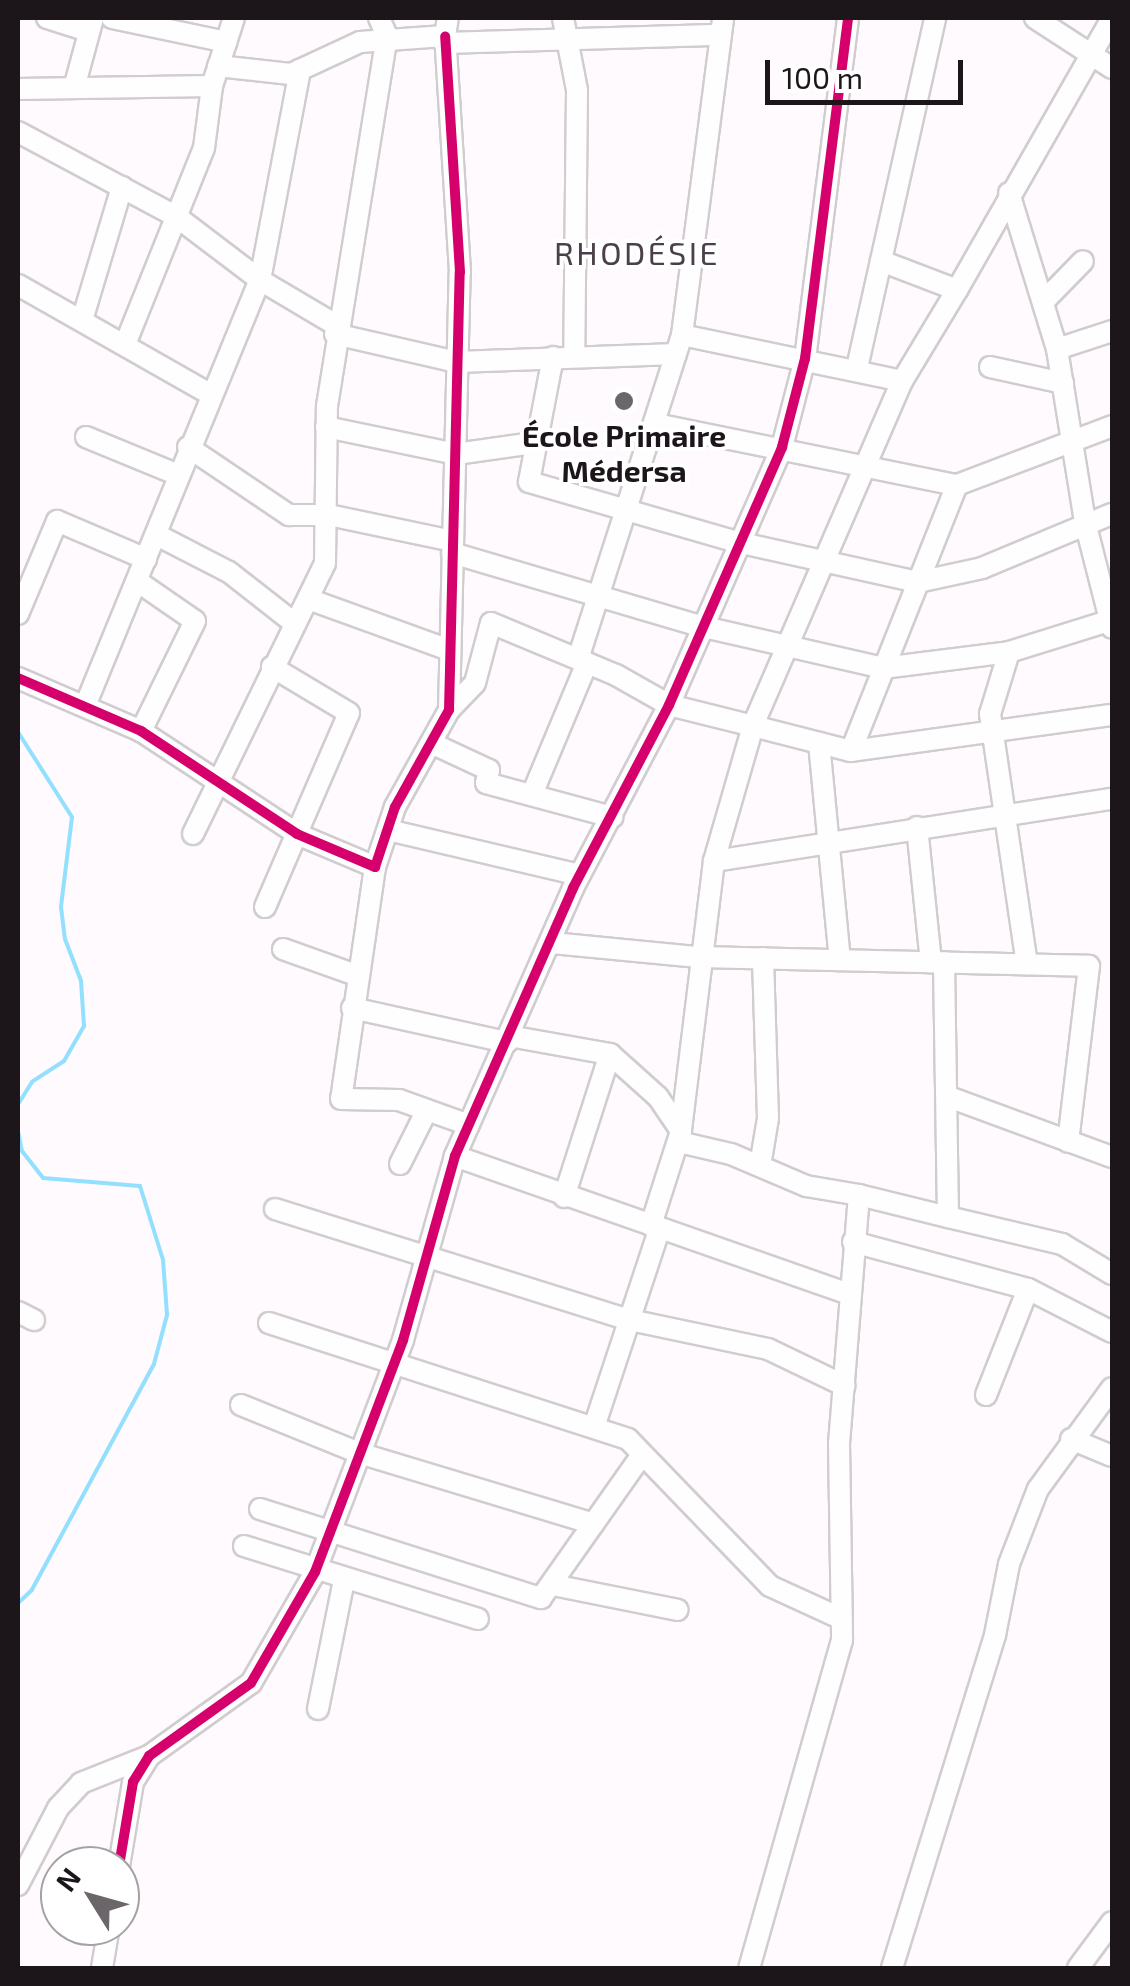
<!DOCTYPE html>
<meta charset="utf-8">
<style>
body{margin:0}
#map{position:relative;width:1130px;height:1986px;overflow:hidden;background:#fefafd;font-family:"Exo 2",sans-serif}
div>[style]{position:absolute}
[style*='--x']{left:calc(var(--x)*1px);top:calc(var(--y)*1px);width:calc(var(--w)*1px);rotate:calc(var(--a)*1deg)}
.stream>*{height:4px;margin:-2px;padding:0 2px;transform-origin:2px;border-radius:2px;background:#93dffe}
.roads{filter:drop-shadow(2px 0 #d0ccd0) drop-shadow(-2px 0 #d0ccd0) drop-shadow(0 2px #d0ccd0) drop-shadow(0 -2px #d0ccd0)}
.minor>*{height:20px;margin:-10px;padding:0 10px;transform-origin:10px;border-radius:10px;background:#fffeff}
.cycleway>*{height:10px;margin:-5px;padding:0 5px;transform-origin:5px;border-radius:5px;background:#d6006c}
.dots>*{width:28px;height:28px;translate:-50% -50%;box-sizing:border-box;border:5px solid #fff;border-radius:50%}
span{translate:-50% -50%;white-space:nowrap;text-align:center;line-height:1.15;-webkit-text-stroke:8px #fff;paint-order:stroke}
.poi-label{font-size:30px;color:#1c161b;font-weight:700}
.neighbourhood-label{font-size:32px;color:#4b3f4a;letter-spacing:2.5px}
.frame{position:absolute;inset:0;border:20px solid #1c161b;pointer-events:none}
.north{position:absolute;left:40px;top:1846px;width:100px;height:100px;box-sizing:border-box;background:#fff;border:2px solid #a4a2a4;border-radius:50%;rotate:307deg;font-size:28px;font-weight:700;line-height:40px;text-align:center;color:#1c161b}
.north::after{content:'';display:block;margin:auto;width:35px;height:45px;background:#6b666a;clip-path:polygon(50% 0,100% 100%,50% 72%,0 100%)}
.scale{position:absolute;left:765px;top:60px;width:198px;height:45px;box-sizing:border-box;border:5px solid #1c161b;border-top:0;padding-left:12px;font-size:30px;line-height:35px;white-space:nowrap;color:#1c161b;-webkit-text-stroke:8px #fff;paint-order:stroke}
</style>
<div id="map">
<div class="stream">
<div style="--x:18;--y:732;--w:101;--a:57.6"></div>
<div style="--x:72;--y:817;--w:91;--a:97"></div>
<div style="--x:61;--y:907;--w:32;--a:83"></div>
<div style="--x:65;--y:939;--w:45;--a:69.1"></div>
<div style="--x:81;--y:981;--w:45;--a:86.2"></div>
<div style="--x:84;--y:1026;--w:40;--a:119.7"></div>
<div style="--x:64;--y:1061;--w:38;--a:147"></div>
<div style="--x:32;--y:1082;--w:26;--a:122"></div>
<div style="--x:18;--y:1131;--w:20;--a:79"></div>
<div style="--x:22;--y:1151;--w:34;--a:52"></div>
<div style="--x:43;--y:1178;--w:97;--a:4.7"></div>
<div style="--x:140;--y:1186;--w:77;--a:72.7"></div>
<div style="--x:163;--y:1260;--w:55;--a:85.8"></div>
<div style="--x:167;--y:1315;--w:51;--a:104.9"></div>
<div style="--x:154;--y:1364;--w:257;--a:118.4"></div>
<div style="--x:32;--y:1590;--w:19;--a:137"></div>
</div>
<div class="roads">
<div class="minor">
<div style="--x:47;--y:18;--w:43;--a:17.6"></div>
<div style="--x:112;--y:18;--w:117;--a:11.8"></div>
<div style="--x:563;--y:18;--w:73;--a:79"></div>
<div style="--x:577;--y:90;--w:265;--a:90.6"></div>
<div style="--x:1035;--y:18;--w:92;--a:33"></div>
<div style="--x:444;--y:43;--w:277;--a:-1.7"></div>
<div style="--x:218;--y:66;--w:73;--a:6.3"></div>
<div style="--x:291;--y:74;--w:76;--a:-24.9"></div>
<div style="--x:360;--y:42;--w:85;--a:-4"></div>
<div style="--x:445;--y:36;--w:18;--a:-81"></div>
<div style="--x:74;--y:88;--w:73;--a:-74.8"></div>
<div style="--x:18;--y:89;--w:194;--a:-0.9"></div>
<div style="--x:18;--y:132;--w:180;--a:28.1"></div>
<div style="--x:177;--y:217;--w:104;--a:37.2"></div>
<div style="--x:260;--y:280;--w:88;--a:30.6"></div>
<div style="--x:1009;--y:193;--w:163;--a:72.9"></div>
<div style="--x:1057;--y:349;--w:175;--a:80.8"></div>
<div style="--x:1085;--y:522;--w:109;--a:75.7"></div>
<div style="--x:881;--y:261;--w:81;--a:20.9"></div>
<div style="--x:957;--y:290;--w:313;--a:-60.3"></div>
<div style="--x:18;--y:285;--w:221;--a:29.6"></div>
<div style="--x:957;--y:290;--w:106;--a:121.1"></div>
<div style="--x:902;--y:381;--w:376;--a:113.4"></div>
<div style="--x:753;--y:726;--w:101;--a:14.3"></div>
<div style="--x:851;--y:751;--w:286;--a:-68.3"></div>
<div style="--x:1043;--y:302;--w:57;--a:-45.7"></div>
<div style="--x:83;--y:317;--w:136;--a:-73.3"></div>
<div style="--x:335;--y:334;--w:125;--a:12.9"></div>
<div style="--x:457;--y:362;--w:219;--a:-2.1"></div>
<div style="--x:682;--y:335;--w:225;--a:11.8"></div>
<div style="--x:126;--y:342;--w:209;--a:-68.1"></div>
<div style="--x:204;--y:148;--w:63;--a:-82.6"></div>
<div style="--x:212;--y:86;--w:71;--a:-72.1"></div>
<div style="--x:1057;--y:349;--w:58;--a:-18.1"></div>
<div style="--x:553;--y:357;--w:127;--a:100.9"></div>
<div style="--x:529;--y:482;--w:216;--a:16.1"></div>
<div style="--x:737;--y:542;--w:185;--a:12.5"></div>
<div style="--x:918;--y:582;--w:66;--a:-12.3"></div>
<div style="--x:982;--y:568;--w:141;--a:-22.6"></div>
<div style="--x:990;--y:367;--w:75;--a:12.4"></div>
<div style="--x:857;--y:368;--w:359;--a:-77.4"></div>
<div style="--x:656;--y:424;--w:307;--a:11.5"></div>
<div style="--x:957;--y:485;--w:166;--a:-20.8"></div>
<div style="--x:326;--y:427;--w:133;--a:11.7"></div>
<div style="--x:456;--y:454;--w:78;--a:-8.1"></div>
<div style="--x:86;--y:437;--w:100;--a:22.4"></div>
<div style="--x:188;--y:447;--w:122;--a:34"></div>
<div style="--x:289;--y:515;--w:40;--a:0"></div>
<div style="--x:329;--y:515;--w:126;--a:11.9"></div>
<div style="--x:157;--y:535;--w:81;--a:27.2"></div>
<div style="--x:229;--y:572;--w:83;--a:38.1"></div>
<div style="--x:452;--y:553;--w:263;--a:16.4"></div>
<div style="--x:704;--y:627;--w:184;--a:12.9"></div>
<div style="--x:883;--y:668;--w:127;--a:-7.2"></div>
<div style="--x:1009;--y:652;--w:108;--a:-17.3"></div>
<div style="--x:137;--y:581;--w:70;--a:34.6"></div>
<div style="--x:195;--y:621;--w:123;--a:116.1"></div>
<div style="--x:311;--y:600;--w:147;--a:19.9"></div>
<div style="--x:18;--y:614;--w:101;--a:-67.2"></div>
<div style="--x:57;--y:521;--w:97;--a:23.1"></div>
<div style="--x:1009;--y:652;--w:65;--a:107"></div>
<div style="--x:990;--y:714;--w:253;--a:81.6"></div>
<div style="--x:578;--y:659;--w:340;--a:-72.2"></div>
<div style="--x:682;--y:335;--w:320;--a:-82.6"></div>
<div style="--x:18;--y:678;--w:134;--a:23.3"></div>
<div style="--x:141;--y:731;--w:187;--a:33.4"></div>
<div style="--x:297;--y:834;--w:85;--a:22.9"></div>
<div style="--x:375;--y:867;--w:63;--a:-71.6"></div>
<div style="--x:395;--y:807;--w:111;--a:-60.9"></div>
<div style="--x:449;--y:710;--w:438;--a:-88.6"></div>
<div style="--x:460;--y:272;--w:236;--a:-93.6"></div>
<div style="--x:85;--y:706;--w:461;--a:-67.7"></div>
<div style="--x:260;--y:280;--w:214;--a:-79.2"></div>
<div style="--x:449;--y:710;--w:37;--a:-46"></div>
<div style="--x:475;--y:683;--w:62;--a:-75.1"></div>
<div style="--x:491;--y:623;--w:135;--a:22.6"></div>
<div style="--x:616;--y:675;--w:61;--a:29.5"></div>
<div style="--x:669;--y:705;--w:87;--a:14"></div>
<div style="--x:753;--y:726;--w:141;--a:106.1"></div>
<div style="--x:714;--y:861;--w:272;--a:97"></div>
<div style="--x:681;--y:1131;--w:99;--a:107.7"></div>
<div style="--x:431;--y:743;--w:64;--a:25"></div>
<div style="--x:489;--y:770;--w:13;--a:103"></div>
<div style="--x:486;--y:783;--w:131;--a:15.1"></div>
<div style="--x:819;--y:743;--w:218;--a:84.5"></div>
<div style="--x:851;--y:751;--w:263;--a:-7.9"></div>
<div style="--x:533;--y:792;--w:140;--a:-67.3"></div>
<div style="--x:917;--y:827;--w:136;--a:84.1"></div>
<div style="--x:388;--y:830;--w:197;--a:13.2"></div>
<div style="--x:193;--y:834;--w:301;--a:-64"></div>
<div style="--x:325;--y:563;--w:157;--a:-89.3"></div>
<div style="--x:327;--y:406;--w:375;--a:-80.8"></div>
<div style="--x:387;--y:36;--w:20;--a:-114"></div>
<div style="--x:714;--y:861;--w:403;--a:-8.9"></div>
<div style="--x:375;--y:867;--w:234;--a:98.3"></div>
<div style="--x:341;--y:1099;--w:58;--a:1"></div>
<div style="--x:399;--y:1100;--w:74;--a:19.7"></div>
<div style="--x:265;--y:907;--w:211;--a:-66.6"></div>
<div style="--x:349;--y:713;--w:90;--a:-149.1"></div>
<div style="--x:552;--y:943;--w:147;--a:5.5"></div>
<div style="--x:698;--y:957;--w:391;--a:1.3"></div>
<div style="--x:1089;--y:966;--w:177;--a:96.8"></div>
<div style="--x:283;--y:949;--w:77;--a:19.6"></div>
<div style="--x:352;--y:1008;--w:159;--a:12.4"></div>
<div style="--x:509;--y:1036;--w:103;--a:10.1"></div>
<div style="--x:610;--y:1054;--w:64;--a:41.9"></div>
<div style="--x:658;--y:1097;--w:41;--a:55.9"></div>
<div style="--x:949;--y:1097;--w:174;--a:20.2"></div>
<div style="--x:679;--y:1142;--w:53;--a:13"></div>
<div style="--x:731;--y:1154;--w:82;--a:23.1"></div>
<div style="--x:806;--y:1186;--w:54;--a:9.6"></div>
<div style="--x:859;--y:1195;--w:249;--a:94.6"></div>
<div style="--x:839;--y:1443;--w:197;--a:89.1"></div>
<div style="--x:842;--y:1640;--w:341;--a:105.8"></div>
<div style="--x:455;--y:1156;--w:417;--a:19.3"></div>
<div style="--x:400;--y:1164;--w:60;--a:-63.4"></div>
<div style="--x:760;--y:1166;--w:49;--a:-80.5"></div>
<div style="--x:768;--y:1118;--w:160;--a:-91.8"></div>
<div style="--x:859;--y:1195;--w:92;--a:13.9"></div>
<div style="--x:948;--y:1217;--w:255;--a:-90.9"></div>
<div style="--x:564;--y:1197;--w:150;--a:-72.2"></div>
<div style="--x:275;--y:1209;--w:372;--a:17.4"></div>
<div style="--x:630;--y:1320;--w:141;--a:11.9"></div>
<div style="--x:768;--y:1349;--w:85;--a:25.7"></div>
<div style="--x:948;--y:1217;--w:117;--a:13.3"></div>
<div style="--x:1062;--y:1244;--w:58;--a:31"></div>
<div style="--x:853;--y:1242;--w:181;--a:15"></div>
<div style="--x:1028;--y:1289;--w:94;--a:27.1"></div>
<div style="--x:18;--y:1312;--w:18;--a:27"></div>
<div style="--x:269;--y:1323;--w:377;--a:17.9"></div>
<div style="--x:628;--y:1439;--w:204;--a:46"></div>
<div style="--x:770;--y:1586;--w:79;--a:24.6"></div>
<div style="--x:986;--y:1395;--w:114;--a:-68.4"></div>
<div style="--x:241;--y:1405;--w:127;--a:22.1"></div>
<div style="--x:359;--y:1453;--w:245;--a:16.8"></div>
<div style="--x:595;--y:1424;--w:206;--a:-71.7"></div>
<div style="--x:1071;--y:1439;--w:44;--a:22.5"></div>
<div style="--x:260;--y:1509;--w:295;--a:17.6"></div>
<div style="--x:541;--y:1598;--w:174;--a:-54.8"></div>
<div style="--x:244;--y:1546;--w:245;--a:17.3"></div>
<div style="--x:553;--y:1585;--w:127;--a:11.3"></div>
<div style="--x:318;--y:1709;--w:132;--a:-78.6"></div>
<div style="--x:119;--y:1866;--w:85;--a:-80.5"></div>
<div style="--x:133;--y:1782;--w:31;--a:-58"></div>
<div style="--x:149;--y:1756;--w:125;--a:-35.6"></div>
<div style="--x:251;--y:1683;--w:128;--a:-60"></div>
<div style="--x:315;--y:1572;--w:248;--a:-69.2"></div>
<div style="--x:403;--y:1340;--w:191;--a:-74.2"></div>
<div style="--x:455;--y:1156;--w:293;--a:-66.2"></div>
<div style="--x:573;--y:888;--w:207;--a:-62.3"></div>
<div style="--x:669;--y:705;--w:282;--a:-66.3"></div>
<div style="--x:782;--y:447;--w:91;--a:-75.4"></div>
<div style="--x:805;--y:359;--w:344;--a:-82.8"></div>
<div style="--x:18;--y:1885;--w:87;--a:-62.5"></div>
<div style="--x:58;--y:1808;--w:34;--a:-47"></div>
<div style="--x:81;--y:1783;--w:73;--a:-21.7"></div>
<div style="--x:102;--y:1968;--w:43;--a:-80.5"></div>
<div style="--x:892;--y:1968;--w:349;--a:-72.8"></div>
<div style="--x:995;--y:1635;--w:72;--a:-78.8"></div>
<div style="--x:1009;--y:1564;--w:80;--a:-68.9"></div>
<div style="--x:1038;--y:1489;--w:125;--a:-53.8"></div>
<div style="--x:1078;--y:1968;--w:57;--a:-53.5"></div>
</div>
</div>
<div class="cycleway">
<div style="--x:18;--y:678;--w:134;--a:23.3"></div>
<div style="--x:141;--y:731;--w:187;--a:33.4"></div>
<div style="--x:297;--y:834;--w:85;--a:22.9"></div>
<div style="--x:375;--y:867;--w:63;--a:-71.6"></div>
<div style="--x:395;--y:807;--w:111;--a:-60.9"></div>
<div style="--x:449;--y:710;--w:438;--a:-88.6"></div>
<div style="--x:460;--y:272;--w:236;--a:-93.6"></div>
<div style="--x:119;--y:1866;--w:85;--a:-80.5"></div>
<div style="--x:133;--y:1782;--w:31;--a:-58"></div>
<div style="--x:149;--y:1756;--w:125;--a:-35.6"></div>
<div style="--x:251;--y:1683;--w:128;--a:-60"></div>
<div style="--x:315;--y:1572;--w:248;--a:-69.2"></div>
<div style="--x:403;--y:1340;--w:191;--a:-74.2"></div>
<div style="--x:455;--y:1156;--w:293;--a:-66.2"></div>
<div style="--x:573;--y:888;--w:207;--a:-62.3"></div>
<div style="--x:669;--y:705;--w:282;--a:-66.3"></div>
<div style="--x:782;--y:447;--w:91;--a:-75.4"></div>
<div style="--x:805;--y:359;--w:344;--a:-82.8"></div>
</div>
<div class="dots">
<div style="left:624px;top:401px;background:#6b666a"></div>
</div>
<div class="poi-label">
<span style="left:624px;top:452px">École Primaire<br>Médersa</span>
</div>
<div class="neighbourhood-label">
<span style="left:637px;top:252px">RHODÉSIE</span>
</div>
<div class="frame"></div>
<div class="north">N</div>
<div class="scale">100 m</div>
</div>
